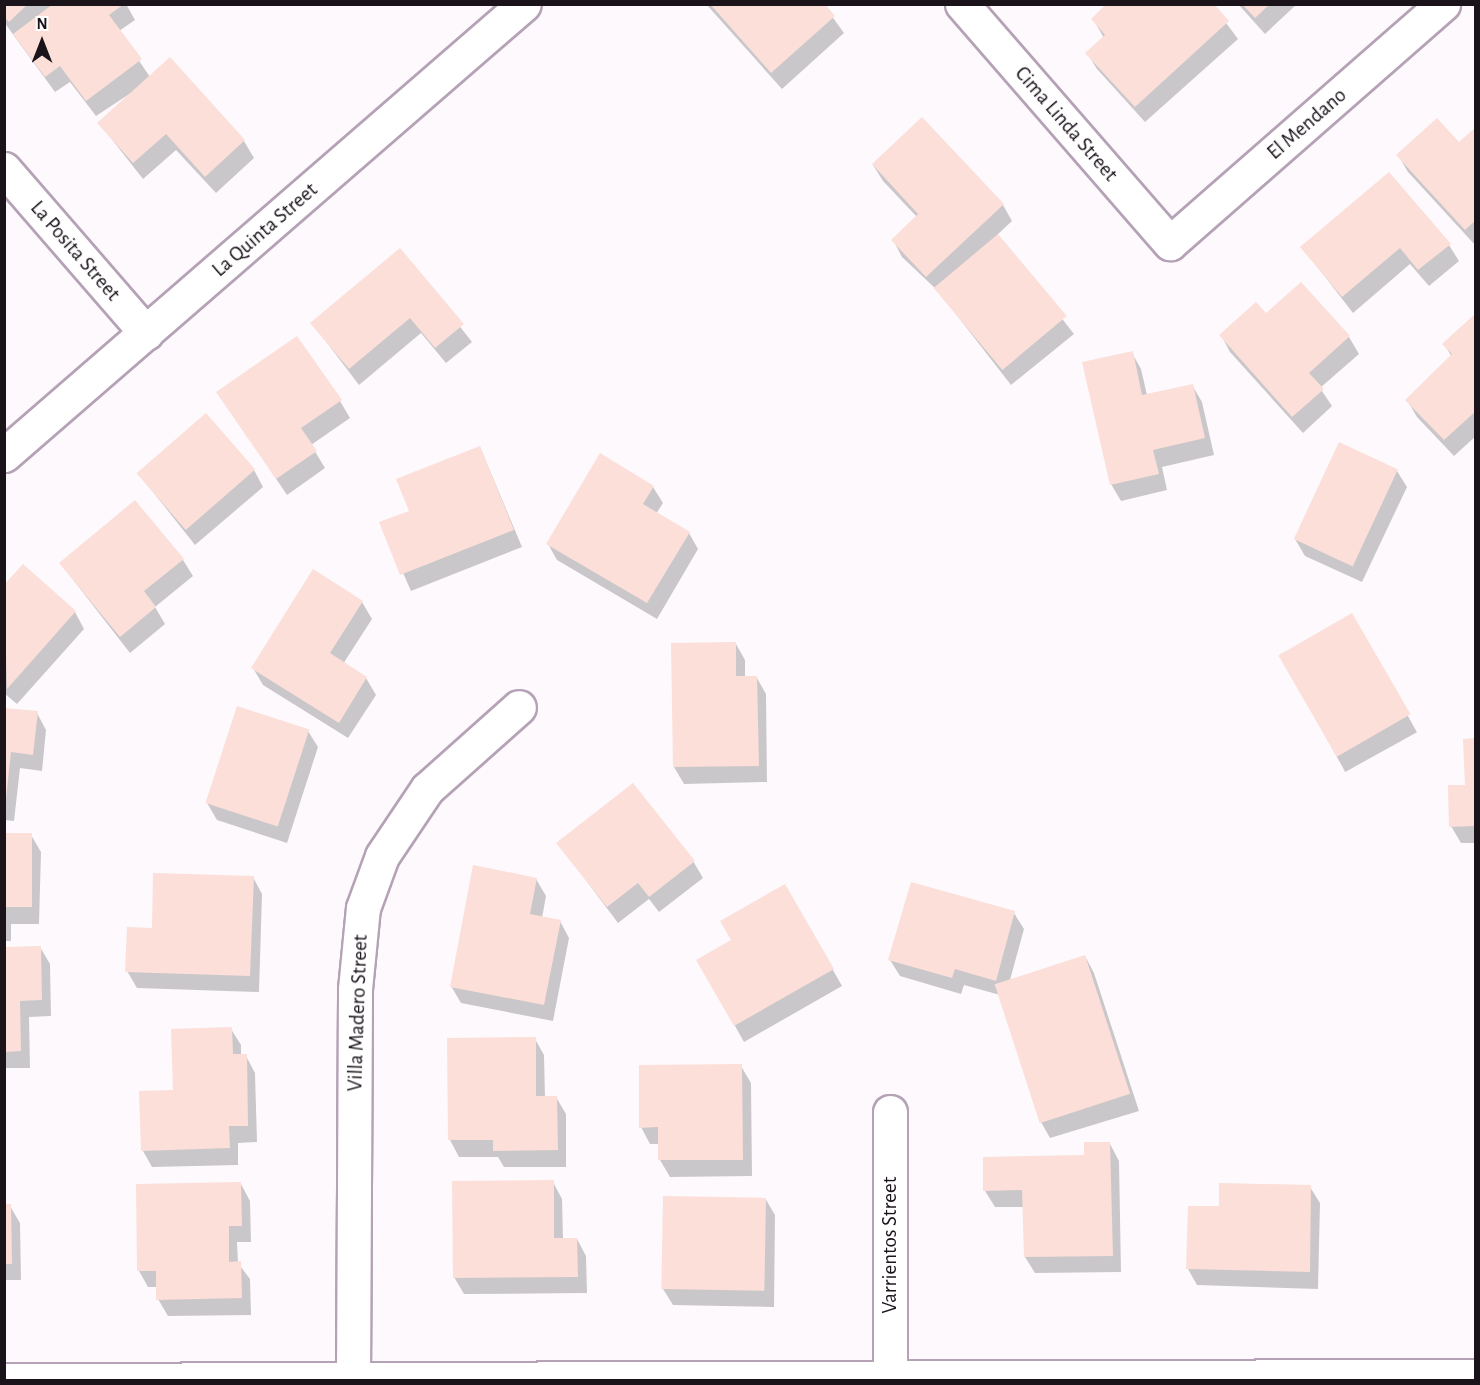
<!DOCTYPE html>
<style>
body{margin:0}
#map{position:relative;width:1480px;height:1385px;overflow:hidden;background:#fdf9fd;font-family:"Alegreya Sans",sans-serif}
div>[style]{position:absolute}
[style*='--x']{left:calc(var(--x)*1px);top:calc(var(--y)*1px);width:calc(var(--w)*1px);rotate:calc(var(--a)*1deg)}
.shadow>*{inset:0;background:#0003;transform-origin:0 0}
.building>*{inset:0;background:#fbdfd8;transform-origin:0 0}
.roads{filter:drop-shadow(2px 0 #b5a2b6) drop-shadow(-2px 0 #b5a2b6) drop-shadow(0 2px #b5a2b6) drop-shadow(0 -2px #b5a2b6)}
.minor>*{height:33px;margin:-16.5px;padding:0 16.5px;transform-origin:16.5px;border-radius:16.5px;background:#fff}
span{translate:-50% -50%;white-space:nowrap;text-align:center;line-height:1.15;-webkit-text-stroke:5px #fff;paint-order:stroke}
.street-label{font-size:21px;color:#1a131a}
.frame{position:absolute;inset:0;border:6px solid #1a131a;pointer-events:none}
.north{position:absolute;left:12px;top:12px;width:60px;height:60px;-webkit-text-stroke:4px #fff;paint-order:stroke;rotate:0deg;font-size:16px;font-weight:700;line-height:24px;text-align:center;color:#1a131a}
.north::after{content:'';display:block;margin:auto;width:21px;height:27px;background:#1a131a;clip-path:polygon(50% 0,100% 100%,50% 72%,0 100%)}
</style>
<div id="map">
<div class="shadow">
<div style="clip-path:polygon(4px 4px,126px 4px,135px 20px,119px 31px,150px 77px,170px 59px,244px 141px,254px 158px,216px 193px,176px 150px,143px 179px,99px 123px,137px 89px,96px 116px,70px 82px,55px 92px,4px 22px)"></div>
<div style="clip-path:polygon(706px 4px,823px 4px,844px 33px,782px 89px)"></div>
<div style="clip-path:polygon(1212px 4px,1238px 39px,1145px 122px,1097px 69px,1087px 53px,1104px 38px,1093px 19px)"></div>
<div style="clip-path:polygon(1238px 4px,1297px 4px,1265px 34px)"></div>
<div style="clip-path:polygon(1476px 129px,1475px 245px,1408px 172px,1398px 155px,1459px 144px)"></div>
<div style="clip-path:polygon(873px 165px,1003px 205px,1012px 221px,997px 235px,1074px 334px,1011px 385px,938px 291px,902px 257px,893px 240px,917px 217px,883px 181px)"></div>
<div style="clip-path:polygon(1449px 245px,1459px 261px,1429px 286px,1410px 264px,1353px 313px,1302px 247px)"></div>
<div style="clip-path:polygon(400px 250px,472px 342px,446px 363px,421px 333px,359px 385px,312px 323px)"></div>
<div style="clip-path:polygon(1301px 284px,1349px 337px,1359px 354px,1320px 388px,1332px 406px,1303px 433px,1230px 352px,1221px 335px,1266px 315px)"></div>
<div style="clip-path:polygon(1476px 316px,1476px 436px,1454px 456px,1417px 417px,1407px 400px,1452px 357px,1444px 344px)"></div>
<div style="clip-path:polygon(1132px 353px,1141px 369px,1147px 395px,1192px 385px,1202px 402px,1214px 455px,1162px 467px,1167px 490px,1121px 501px,1111px 484px)"></div>
<div style="clip-path:polygon(218px 392px,340px 401px,350px 418px,311px 445px,325px 468px,287px 495px)"></div>
<div style="clip-path:polygon(480px 447px,522px 547px,411px 591px,381px 523px,411px 512px)"></div>
<div style="clip-path:polygon(254px 470px,263px 487px,195px 545px,138px 473px)"></div>
<div style="clip-path:polygon(1397px 471px,1407px 487px,1362px 582px,1305px 556px,1295px 539px)"></div>
<div style="clip-path:polygon(653px 487px,663px 503px,656px 514px,689px 533px,698px 549px,657px 619px,557px 560px,548px 544px)"></div>
<div style="clip-path:polygon(183px 560px,193px 576px,155px 607px,165px 624px,130px 653px,60px 563px)"></div>
<div style="clip-path:polygon(23px 566px,75px 612px,84px 629px,17px 704px,4px 693px,4px 587px)"></div>
<div style="clip-path:polygon(362px 602px,372px 619px,343px 664px,366px 678px,376px 695px,348px 738px,263px 685px,253px 668px)"></div>
<div style="left:1352px;top:615px;width:134px;height:82px;rotate:61deg"></div>
<div style="clip-path:polygon(736px 644px,745px 660px,745px 678px,757px 678px,766px 694px,767px 782px,684px 784px,674px 767px)"></div>
<div style="clip-path:polygon(4px 709px,37px 713px,46px 730px,42px 771px,20px 768px,14px 821px,4px 820px)"></div>
<div style="clip-path:polygon(308px 731px,318px 747px,287px 843px,217px 820px,207px 803px)"></div>
<div style="clip-path:polygon(1476px 740px,1476px 843px,1461px 843px,1451px 826px,1466px 787px)"></div>
<div style="clip-path:polygon(4px 834px,31px 835px,41px 852px,39px 924px,11px 924px,11px 941px,4px 941px)"></div>
<div style="clip-path:polygon(558px 843px,693px 861px,703px 878px,659px 912px,649px 899px,618px 923px)"></div>
<div style="clip-path:polygon(253px 877px,262px 894px,259px 992px,137px 988px,127px 971px,153px 929px)"></div>
<div style="clip-path:polygon(536px 879px,546px 896px,542px 918px,560px 921px,569px 938px,553px 1021px,461px 1003px,451px 986px)"></div>
<div style="clip-path:polygon(785px 886px,842px 986px,744px 1042px,698px 960px,733px 940px)"></div>
<div style="clip-path:polygon(1014px 913px,1024px 929px,1010px 980px,1085px 956px,1094px 973px,1139px 1111px,1050px 1138px,1041px 1122px,1000px 995px,964px 985px,961px 994px,900px 976px,890px 960px)"></div>
<div style="clip-path:polygon(40px 947px,50px 964px,51px 1016px,29px 1017px,30px 1068px,4px 1068px,4px 948px)"></div>
<div style="clip-path:polygon(231px 1029px,241px 1045px,241px 1056px,246px 1056px,255px 1073px,257px 1142px,238px 1143px,238px 1165px,152px 1167px,143px 1151px,174px 1092px)"></div>
<div style="clip-path:polygon(535px 1039px,544px 1055px,545px 1098px,556px 1097px,566px 1114px,566px 1167px,504px 1167px,498px 1157px,459px 1157px,450px 1140px)"></div>
<div style="clip-path:polygon(741px 1066px,751px 1083px,752px 1176px,670px 1177px,660px 1160px,660px 1144px,650px 1144px,641px 1127px)"></div>
<div style="clip-path:polygon(4px 1137px,6px 1206px,10px 1206px,20px 1223px,21px 1280px,4px 1280px)"></div>
<div style="clip-path:polygon(1110px 1144px,1119px 1161px,1121px 1272px,1035px 1273px,1025px 1257px,1024px 1207px,995px 1207px,985px 1191px,1086px 1157px)"></div>
<div style="clip-path:polygon(553px 1182px,562px 1199px,563px 1239px,577px 1239px,586px 1256px,587px 1293px,464px 1294px,454px 1277px)"></div>
<div style="clip-path:polygon(241px 1184px,250px 1201px,251px 1242px,237px 1242px,238px 1263px,250px 1279px,251px 1315px,168px 1316px,158px 1299px,158px 1287px,148px 1287px,139px 1271px)"></div>
<div style="clip-path:polygon(1310px 1187px,1320px 1203px,1318px 1289px,1197px 1285px,1188px 1269px)"></div>
<div style="clip-path:polygon(765px 1198px,775px 1215px,774px 1307px,673px 1305px,663px 1289px)"></div>
</div>
<div class="building">
<div style="clip-path:polygon(4px 4px,28px 4px,9px 22px,4px 17px)"></div>
<div style="clip-path:polygon(53px 4px,124px 4px,109px 15px,142px 59px,86px 101px,60px 66px,45px 77px,13px 34px)"></div>
<div style="clip-path:polygon(710px 4px,825px 4px,835px 16px,771px 73px)"></div>
<div style="clip-path:polygon(1106px 4px,1214px 4px,1229px 21px,1135px 107px,1085px 53px,1105px 35px,1091px 19px)"></div>
<div style="clip-path:polygon(1242px 4px,1270px 4px,1255px 18px)"></div>
<div style="clip-path:polygon(170px 57px,245px 140px,205px 177px,166px 134px,133px 163px,97px 123px)"></div>
<div style="clip-path:polygon(922px 117px,1004px 204px,926px 277px,891px 240px,918px 214px,872px 164px)"></div>
<div style="clip-path:polygon(1437px 118px,1459px 142px,1476px 127px,1476px 220px,1465px 230px,1396px 155px)"></div>
<div style="clip-path:polygon(1389px 172px,1451px 244px,1418px 270px,1400px 248px,1342px 297px,1300px 247px)"></div>
<div style="left:998px;top:234px;width:107px;height:84px;rotate:50deg"></div>
<div style="clip-path:polygon(400px 248px,464px 324px,435px 348px,410px 318px,349px 369px,310px 323px)"></div>
<div style="clip-path:polygon(1301px 282px,1350px 336px,1309px 373px,1324px 389px,1292px 417px,1219px 335px,1256px 302px,1266px 313px)"></div>
<div style="clip-path:polygon(1476px 313px,1476px 411px,1444px 440px,1405px 400px,1452px 354px,1442px 344px)"></div>
<div style="clip-path:polygon(297px 336px,342px 400px,301px 428px,317px 451px,276px 479px,216px 392px)"></div>
<div style="clip-path:polygon(1133px 351px,1142px 395px,1193px 384px,1205px 438px,1153px 450px,1159px 474px,1110px 485px,1082px 362px)"></div>
<div style="left:206px;top:413px;width:75px;height:92px;rotate:49deg"></div>
<div style="left:1339px;top:442px;width:65px;height:107px;rotate:25deg"></div>
<div style="clip-path:polygon(480px 446px,514px 530px,400px 575px,379px 522px,409px 511px,396px 479px)"></div>
<div style="clip-path:polygon(600px 453px,654px 486px,643px 504px,690px 532px,647px 603px,546px 544px)"></div>
<div style="clip-path:polygon(135px 500px,184px 559px,144px 591px,156px 607px,120px 637px,59px 563px)"></div>
<div style="clip-path:polygon(23px 564px,76px 611px,7px 689px,4px 585px)"></div>
<div style="clip-path:polygon(313px 569px,363px 601px,330px 653px,367px 677px,339px 723px,251px 668px)"></div>
<div style="left:1352px;top:613px;width:117px;height:85px;rotate:60deg"></div>
<div style="clip-path:polygon(736px 642px,736px 676px,757px 676px,759px 766px,673px 767px,671px 643px)"></div>
<div style="left:237px;top:706px;width:76px;height:102px;rotate:18deg"></div>
<div style="clip-path:polygon(4px 708px,38px 711px,33px 755px,11px 752px,6px 799px)"></div>
<div style="clip-path:polygon(1476px 738px,1476px 826px,1449px 827px,1448px 785px,1465px 785px,1463px 739px)"></div>
<div style="clip-path:polygon(633px 783px,695px 861px,649px 897px,638px 883px,607px 907px,556px 843px)"></div>
<div style="left:4px;top:833px;width:28px;height:74px"></div>
<div style="clip-path:polygon(473px 865px,537px 878px,530px 914px,561px 920px,544px 1005px,450px 987px)"></div>
<div style="clip-path:polygon(153px 873px,254px 876px,250px 976px,125px 972px,127px 927px,152px 928px)"></div>
<div style="clip-path:polygon(911px 882px,1015px 911px,996px 981px,955px 969px,952px 978px,888px 960px)"></div>
<div style="clip-path:polygon(785px 884px,834px 969px,734px 1026px,696px 960px,731px 940px,720px 921px)"></div>
<div style="clip-path:polygon(41px 946px,42px 1000px,20px 1001px,21px 1051px,4px 1052px,4px 947px)"></div>
<div style="left:1085px;top:955px;width:146px;height:95px;rotate:72deg"></div>
<div style="clip-path:polygon(232px 1027px,233px 1054px,247px 1054px,248px 1126px,229px 1126px,230px 1148px,141px 1151px,139px 1091px,173px 1090px,171px 1029px)"></div>
<div style="clip-path:polygon(536px 1037px,536px 1096px,557px 1096px,558px 1150px,493px 1151px,493px 1140px,448px 1140px,447px 1038px)"></div>
<div style="clip-path:polygon(742px 1064px,743px 1160px,658px 1160px,658px 1127px,639px 1128px,639px 1065px)"></div>
<div style="clip-path:polygon(1084px 1142px,1110px 1142px,1113px 1256px,1024px 1257px,1022px 1190px,983px 1191px,983px 1157px,1084px 1155px)"></div>
<div style="clip-path:polygon(554px 1180px,554px 1238px,577px 1238px,578px 1277px,453px 1278px,452px 1181px)"></div>
<div style="clip-path:polygon(241px 1182px,242px 1226px,229px 1226px,229px 1262px,241px 1261px,242px 1298px,156px 1300px,156px 1271px,137px 1271px,136px 1184px)"></div>
<div style="clip-path:polygon(1219px 1183px,1311px 1185px,1310px 1272px,1186px 1269px,1188px 1206px,1219px 1206px)"></div>
<div style="left:663px;top:1196px;width:103px;height:93px;rotate:1deg"></div>
<div style="left:11px;top:1204px;width:60px;height:7px;rotate:89deg"></div>
</div>
<div class="roads">
<div class="minor">
<div style="--x:962;--y:4;--w:317;--a:49"></div>
<div style="--x:1170;--y:243;--w:363;--a:-41.2"></div>
<div style="--x:4;--y:169;--w:217;--a:49.1"></div>
<div style="--x:4;--y:455;--w:688;--a:-40.94"></div>
<div style="--x:890;--y:1112;--w:266;--a:90"></div>
<div style="--x:353;--y:1378;--w:389;--a:-89.7"></div>
<div style="--x:355;--y:989;--w:81;--a:-84.4"></div>
<div style="--x:363;--y:908;--w:55;--a:-69.9"></div>
<div style="--x:382;--y:856;--w:81;--a:-56.1"></div>
<div style="--x:427;--y:789;--w:123;--a:-41.7"></div>
<div style="--x:4;--y:1380;--w:1472;--a:-0.16"></div>
</div>
</div>
<div class="street-label">
<span style="left:1066px;top:124px;rotate:49deg">Cima Linda Street</span>
<span style="left:1307px;top:124px;rotate:-41deg">El Mendano</span>
<span style="left:265px;top:230px;rotate:-41deg">La Quinta Street</span>
<span style="left:75px;top:251px;rotate:49deg">La Posita Street</span>
<span style="left:358px;top:1013px;rotate:-88deg">Villa Madero Street</span>
<span style="left:890px;top:1245px;rotate:-90deg">Varrientos Street</span>
</div>
<div class="frame"></div>
<div class="north">N</div>
</div>
